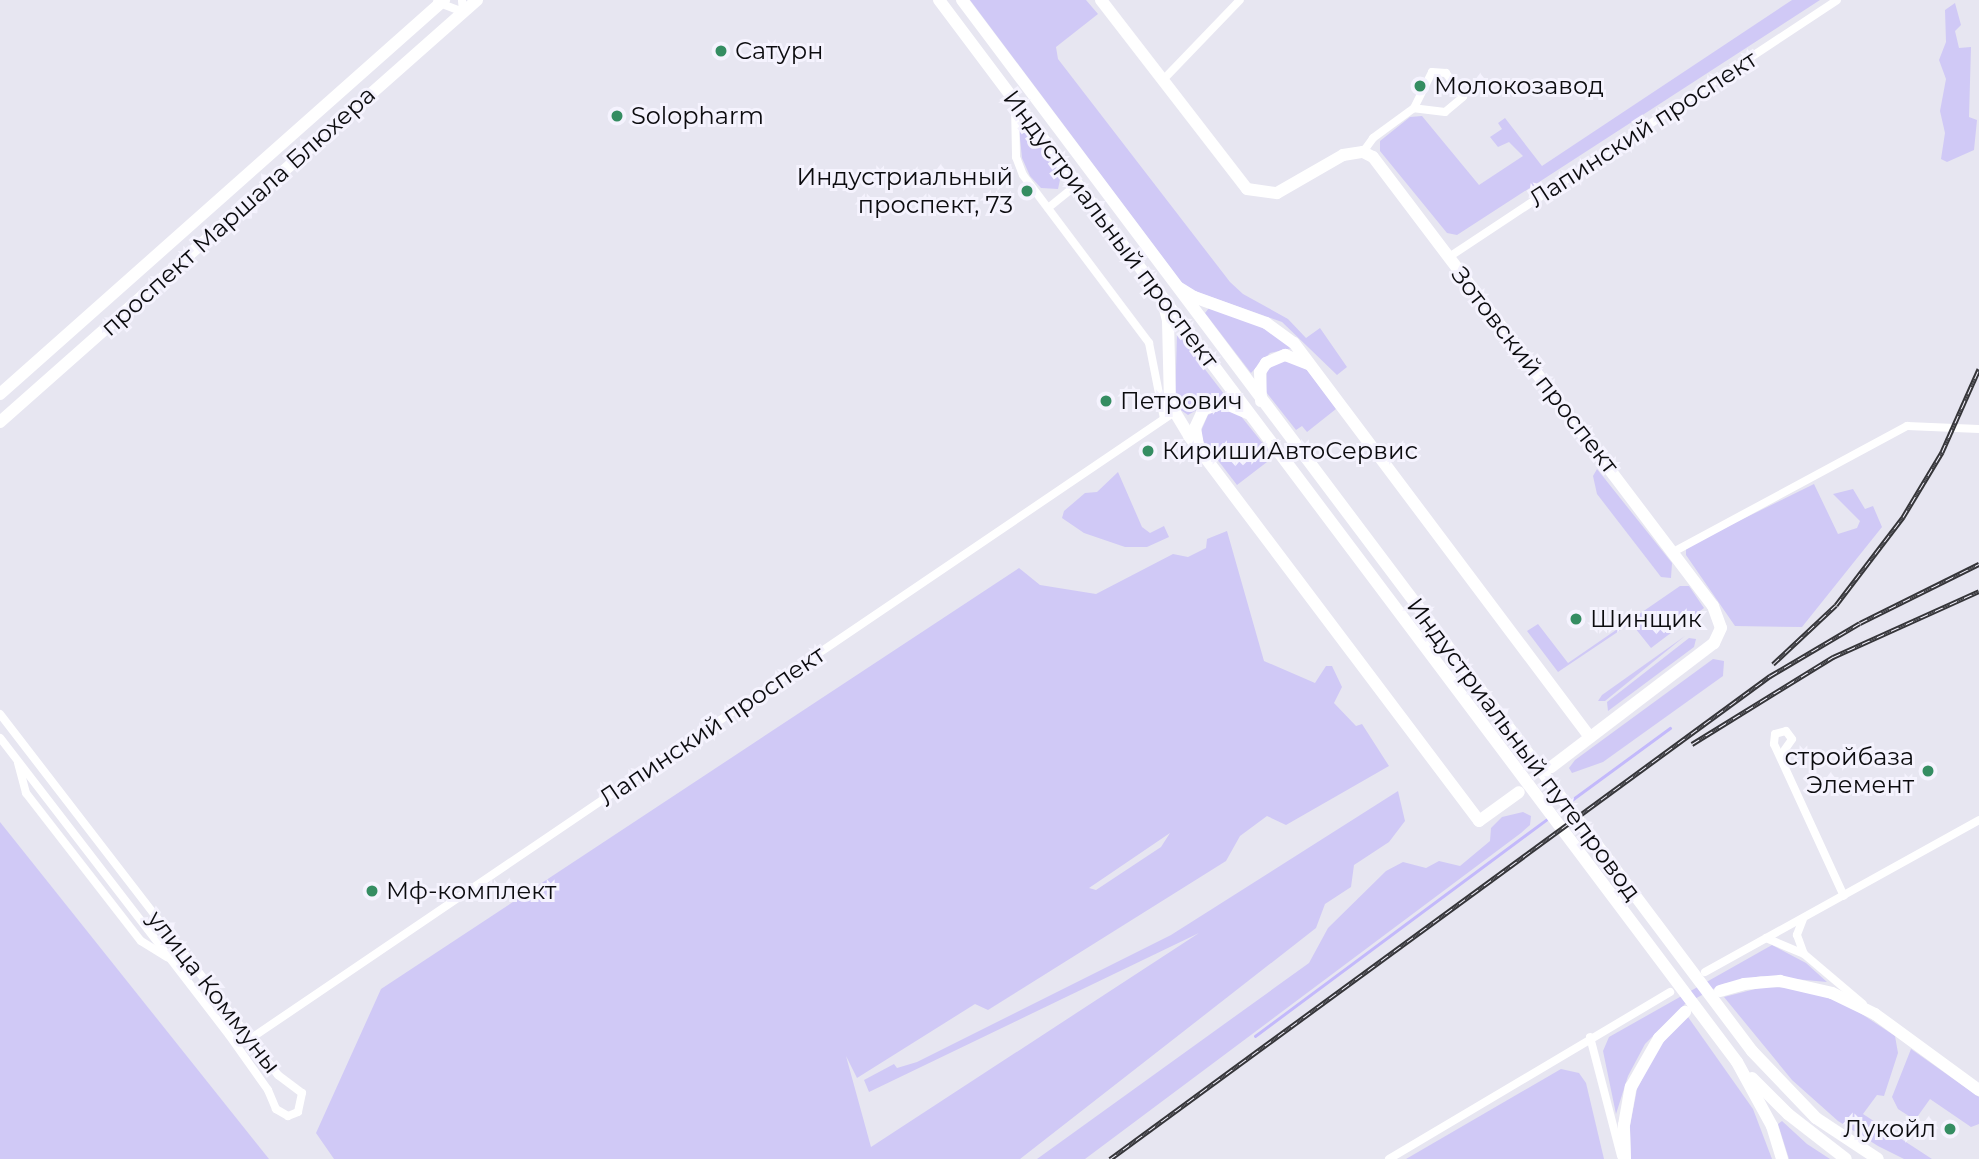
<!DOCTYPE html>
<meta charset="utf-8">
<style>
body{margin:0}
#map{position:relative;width:1979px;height:1159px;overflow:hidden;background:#e7e6f1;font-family:Montserrat,sans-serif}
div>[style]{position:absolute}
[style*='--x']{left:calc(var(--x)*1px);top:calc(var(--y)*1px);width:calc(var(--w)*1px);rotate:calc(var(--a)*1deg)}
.green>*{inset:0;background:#d0c9f6}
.stream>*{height:2.5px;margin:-1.25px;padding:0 1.25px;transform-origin:1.25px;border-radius:1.25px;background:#c3b9fb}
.street>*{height:8px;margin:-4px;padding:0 4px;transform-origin:4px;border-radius:4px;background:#fff}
.secondary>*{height:12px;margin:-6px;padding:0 6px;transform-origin:6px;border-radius:6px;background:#fff}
.primary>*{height:12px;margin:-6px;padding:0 6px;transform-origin:6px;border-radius:6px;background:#fff}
.rail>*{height:5px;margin-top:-2.5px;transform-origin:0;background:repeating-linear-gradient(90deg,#f5f3fe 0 8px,#353539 0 16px);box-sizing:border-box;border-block:2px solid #353539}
.dots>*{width:19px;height:19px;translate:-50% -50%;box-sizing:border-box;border:4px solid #f5f3fe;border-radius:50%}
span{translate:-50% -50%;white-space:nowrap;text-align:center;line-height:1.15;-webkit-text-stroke:6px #f5f3fe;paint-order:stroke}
.poi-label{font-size:24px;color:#0c0c0f}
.left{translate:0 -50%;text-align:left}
.right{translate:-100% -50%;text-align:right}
.street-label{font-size:24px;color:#0c0c0f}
</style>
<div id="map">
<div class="green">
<div style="clip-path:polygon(970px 0,1086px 0,1098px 14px,1056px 47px,1058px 59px,1230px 282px,1243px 294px,1288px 319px,1306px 338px,1320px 328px,1347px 367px,1337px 375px,1282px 322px,1186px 288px)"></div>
<div style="clip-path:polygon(1792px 0,1820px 0,1457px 235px,1447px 233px,1380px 151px,1380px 141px,1410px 117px,1422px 116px,1479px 185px,1523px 156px,1509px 142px,1498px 147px,1490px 137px,1502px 129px,1498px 123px,1505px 118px,1542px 166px)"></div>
<div style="clip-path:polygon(1955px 3px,1961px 25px,1955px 31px,1959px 48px,1971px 47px,1969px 117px,1977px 120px,1974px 150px,1947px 162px,1941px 159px,1945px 133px,1940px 111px,1946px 79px,1939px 60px,1946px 42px,1945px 10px)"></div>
<div style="clip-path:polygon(1026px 127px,1061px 175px,1058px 189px,1041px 188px,1030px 176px,1022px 158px,1019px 129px)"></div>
<div style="clip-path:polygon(1209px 308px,1269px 327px,1292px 348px,1270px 353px,1251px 373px,1205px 313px)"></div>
<div style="clip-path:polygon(1177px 333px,1224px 394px,1188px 415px,1175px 406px)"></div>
<div style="clip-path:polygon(1280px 360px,1304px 366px,1336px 409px,1307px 432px,1302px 426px,1296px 430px,1266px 392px,1267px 370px)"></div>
<div style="clip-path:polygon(1222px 408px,1240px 415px,1269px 451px,1262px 456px,1267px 462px,1237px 485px,1203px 441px,1201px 431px,1208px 415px)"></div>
<div style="clip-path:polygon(1597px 469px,1672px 563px,1671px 578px,1661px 577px,1597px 494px,1593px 476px)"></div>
<div style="clip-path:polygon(1118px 472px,1142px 527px,1150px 533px,1164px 526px,1169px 537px,1147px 547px,1125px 547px,1084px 533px,1062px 518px,1064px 511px,1085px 493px,1097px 492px)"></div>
<div style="clip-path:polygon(1814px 484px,1838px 534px,1857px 528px,1860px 521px,1833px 494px,1853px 489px,1865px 509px,1873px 506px,1882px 527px,1802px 627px,1735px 626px,1686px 555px,1686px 547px)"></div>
<div style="clip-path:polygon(evenodd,1227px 531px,1264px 661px,1315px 683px,1326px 666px,1332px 666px,1342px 687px,1334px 703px,1356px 726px,1362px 724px,1389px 766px,1286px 825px,1267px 816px,1240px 836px,1226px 861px,988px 1010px,975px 1004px,857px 1078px,846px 1056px,871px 1147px,1199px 933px,869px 1092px,864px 1080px,894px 1064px,897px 1068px,917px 1062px,1171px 935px,1398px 791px,1405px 821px,1389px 842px,1354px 865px,1351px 887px,1325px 904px,1316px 928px,1020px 1159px,334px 1159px,316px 1133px,381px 989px,1019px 568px,1040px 585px,1096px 594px,1173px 554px,1188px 557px,1206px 548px,1207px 539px,1227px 531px,1170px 833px,1161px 847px,1096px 890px,1089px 888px,1170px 833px)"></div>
<div style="clip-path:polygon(1680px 586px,1689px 586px,1704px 608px,1651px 648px,1631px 623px,1558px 672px,1527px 631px,1538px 624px,1568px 663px)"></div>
<div style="clip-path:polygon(1685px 636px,1605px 701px,1598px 701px,1602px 695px)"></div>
<div style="clip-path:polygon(1689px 638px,1696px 639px,1694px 647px,1608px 711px,1607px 702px)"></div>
<div style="clip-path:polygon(1713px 659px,1724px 661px,1723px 676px,1603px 762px,1572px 773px,1569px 768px,1575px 760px)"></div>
<div style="clip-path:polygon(1523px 812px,1531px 816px,1530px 825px,1521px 833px,1085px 1159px,1037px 1159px,1309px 963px,1328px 928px,1386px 871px,1403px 862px,1426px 868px,1439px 861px,1460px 866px,1490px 841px,1491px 828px,1502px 817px)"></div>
<div style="clip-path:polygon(0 822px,269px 1159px,0 1159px)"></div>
<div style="clip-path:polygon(1772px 945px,1806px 963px,1827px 982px,1761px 976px,1723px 984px,1685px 1004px,1645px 1044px,1628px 1076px,1616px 1114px,1603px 1051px,1609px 1037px)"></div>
<div style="clip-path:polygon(1763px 987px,1796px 988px,1845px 1003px,1895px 1036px,1898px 1053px,1884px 1096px,1877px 1095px,1863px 1114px,1932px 1159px,1904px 1159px,1878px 1146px,1838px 1121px,1792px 1080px,1724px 997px)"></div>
<div style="clip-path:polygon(1688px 1017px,1753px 1109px,1772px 1159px,1631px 1159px,1630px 1126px,1637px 1089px,1659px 1046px)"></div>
<div style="clip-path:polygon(1911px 1049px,1979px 1097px,1979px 1124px,1971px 1127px,1930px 1099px,1915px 1120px,1898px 1109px,1892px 1097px)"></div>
<div style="clip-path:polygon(1561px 1069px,1579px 1073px,1586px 1083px,1604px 1159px,1406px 1159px)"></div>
<div style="clip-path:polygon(1782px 1121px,1807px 1144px,1830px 1159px,1789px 1159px,1778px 1124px)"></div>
</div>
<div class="stream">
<div style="--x:1569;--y:802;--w:125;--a:-36.2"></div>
<div style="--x:1255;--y:1036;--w:367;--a:-36.6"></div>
</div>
<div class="street">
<div style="--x:437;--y:2;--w:28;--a:21"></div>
<div style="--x:463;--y:12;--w:12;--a:-95"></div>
<div style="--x:1162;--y:81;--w:112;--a:-46.1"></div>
<div style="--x:1015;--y:103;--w:54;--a:88.9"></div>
<div style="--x:1016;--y:157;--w:19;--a:69"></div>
<div style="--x:1023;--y:175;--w:210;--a:53.1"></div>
<div style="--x:1149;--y:343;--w:77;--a:78.8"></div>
<div style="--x:1363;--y:152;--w:17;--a:-54"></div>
<div style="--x:1373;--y:138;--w:51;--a:-36.2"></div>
<div style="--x:1414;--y:108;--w:40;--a:-63.4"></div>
<div style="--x:1432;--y:72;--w:14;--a:4"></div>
<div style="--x:1446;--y:73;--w:29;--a:55"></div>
<div style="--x:1463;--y:97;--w:23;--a:140"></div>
<div style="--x:1445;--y:112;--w:31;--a:-173"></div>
<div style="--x:1048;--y:208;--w:38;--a:-39"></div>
<div style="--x:1449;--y:257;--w:465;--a:-33.5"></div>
<div style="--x:1675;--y:551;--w:264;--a:-28.3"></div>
<div style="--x:1907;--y:426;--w:72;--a:2.4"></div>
<div style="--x:0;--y:714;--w:456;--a:52.4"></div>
<div style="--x:278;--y:1075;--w:30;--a:37"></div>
<div style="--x:302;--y:1093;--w:19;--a:102"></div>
<div style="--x:298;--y:1112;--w:11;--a:158"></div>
<div style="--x:288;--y:1116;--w:14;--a:-150"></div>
<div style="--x:276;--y:1109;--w:21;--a:-113"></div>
<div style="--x:268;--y:1090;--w:67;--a:-125.3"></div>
<div style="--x:229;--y:1035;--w:375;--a:-127.6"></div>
<div style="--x:1781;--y:755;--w:19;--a:-55"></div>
<div style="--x:1792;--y:739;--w:10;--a:-127"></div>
<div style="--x:1786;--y:731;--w:11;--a:165"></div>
<div style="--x:1775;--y:734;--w:10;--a:96"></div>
<div style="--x:1774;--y:744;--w:167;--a:65.3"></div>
<div style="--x:18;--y:763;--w:31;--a:75"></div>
<div style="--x:26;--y:793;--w:187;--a:52.2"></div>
<div style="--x:141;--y:941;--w:31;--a:32"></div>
<div style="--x:1803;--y:919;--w:17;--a:111"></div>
<div style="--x:1797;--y:935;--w:20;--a:70"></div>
<div style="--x:1766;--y:938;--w:41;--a:22.8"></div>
<div style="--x:1804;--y:954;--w:77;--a:40.3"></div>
<div style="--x:1705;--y:972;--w:313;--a:-29"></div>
<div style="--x:1590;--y:1037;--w:123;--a:75.4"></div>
<div style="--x:250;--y:1039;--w:1115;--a:-34.15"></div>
<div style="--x:1389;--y:1159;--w:327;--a:-30.7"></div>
</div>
<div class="secondary">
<div style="--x:1101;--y:0;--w:239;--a:52.3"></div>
<div style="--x:1247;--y:189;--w:30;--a:8"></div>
<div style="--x:1277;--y:193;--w:76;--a:-29.9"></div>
<div style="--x:1343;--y:155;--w:20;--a:-9"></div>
<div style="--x:1363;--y:152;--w:11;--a:27"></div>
<div style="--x:1373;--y:157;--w:563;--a:52.87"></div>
<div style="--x:1713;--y:606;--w:23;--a:70"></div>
<div style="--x:1721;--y:628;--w:17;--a:115"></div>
<div style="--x:1714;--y:643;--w:205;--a:142.7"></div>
<div style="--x:1178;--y:287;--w:19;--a:32"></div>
<div style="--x:1194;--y:297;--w:77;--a:19.9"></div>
<div style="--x:1266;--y:323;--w:34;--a:36"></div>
<div style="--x:1294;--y:343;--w:493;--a:53.1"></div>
<div style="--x:1162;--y:298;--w:24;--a:75"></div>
<div style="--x:1168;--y:321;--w:83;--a:88.6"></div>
<div style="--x:1170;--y:404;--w:37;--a:59"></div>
<div style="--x:1189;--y:436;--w:482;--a:53"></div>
<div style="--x:1479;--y:821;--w:49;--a:-35.9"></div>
<div style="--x:0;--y:394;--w:594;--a:-41.59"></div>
<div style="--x:1261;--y:401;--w:29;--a:-92"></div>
<div style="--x:1260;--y:372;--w:11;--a:-56"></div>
<div style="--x:1266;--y:363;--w:21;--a:-23"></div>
<div style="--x:1285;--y:355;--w:26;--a:21"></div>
<div style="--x:0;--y:422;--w:637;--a:-41.5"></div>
<div style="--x:1198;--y:445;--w:17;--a:-100"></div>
<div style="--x:1195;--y:428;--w:21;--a:-65"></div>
<div style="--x:1204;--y:409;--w:21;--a:-17"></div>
<div style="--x:1224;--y:403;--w:26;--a:23"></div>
</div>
<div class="primary">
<div style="--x:939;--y:0;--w:1328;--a:53.08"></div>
<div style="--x:1737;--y:1062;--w:73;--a:61.3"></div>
<div style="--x:1772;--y:1126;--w:34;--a:73"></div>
<div style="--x:962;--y:0;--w:1315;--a:53.07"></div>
<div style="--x:1752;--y:1051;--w:93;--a:46.3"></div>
<div style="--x:1816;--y:1118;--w:74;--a:33.5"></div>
<div style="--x:1720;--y:991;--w:25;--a:-16"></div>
<div style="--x:1744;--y:984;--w:36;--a:-5"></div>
<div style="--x:1780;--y:981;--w:53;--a:13"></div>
<div style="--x:1832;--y:993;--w:48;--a:26"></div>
<div style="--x:1875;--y:1014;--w:129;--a:36.2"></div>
<div style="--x:1752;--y:1078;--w:51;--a:45"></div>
<div style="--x:1788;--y:1114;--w:73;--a:37.8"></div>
<div style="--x:1625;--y:1159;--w:34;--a:-92"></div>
<div style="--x:1624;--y:1125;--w:39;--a:-80"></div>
<div style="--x:1631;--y:1087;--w:56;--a:-60.3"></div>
<div style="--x:1659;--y:1038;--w:37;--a:-45"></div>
</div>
<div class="rail">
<div style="--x:1773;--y:664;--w:86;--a:-43.1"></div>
<div style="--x:1836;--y:605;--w:111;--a:-52.7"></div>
<div style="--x:1903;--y:517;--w:76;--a:-59"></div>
<div style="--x:1942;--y:452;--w:91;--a:-66"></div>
<div style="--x:1692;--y:744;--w:166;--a:-31.7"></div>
<div style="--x:1833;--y:657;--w:160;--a:-24.3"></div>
<div style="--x:1110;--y:1159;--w:818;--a:-36.2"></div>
<div style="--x:1770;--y:676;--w:104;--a:-30.5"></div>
<div style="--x:1860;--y:623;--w:133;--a:-26.4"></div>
</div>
<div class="dots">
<div style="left:721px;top:51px;background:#358d62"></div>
<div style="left:1420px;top:86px;background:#358d62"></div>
<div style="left:617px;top:116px;background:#358d62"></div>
<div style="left:1027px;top:191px;background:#358d62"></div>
<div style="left:1106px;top:401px;background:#358d62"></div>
<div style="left:1148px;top:451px;background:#358d62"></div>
<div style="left:1576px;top:619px;background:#358d62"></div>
<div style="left:1928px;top:771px;background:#358d62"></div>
<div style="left:372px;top:891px;background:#358d62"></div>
<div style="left:1950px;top:1129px;background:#358d62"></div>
</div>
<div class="poi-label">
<span class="left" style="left:735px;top:51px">Сатурн</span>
<span class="left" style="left:1434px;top:86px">Молокозавод</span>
<span class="left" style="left:631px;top:116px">Solopharm</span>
<span class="right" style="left:1013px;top:191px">Индустриальный<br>проспект, 73</span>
<span class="left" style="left:1120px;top:401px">Петрович</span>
<span class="left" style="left:1162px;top:451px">КиришиАвтоСервис</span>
<span class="left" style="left:1590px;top:619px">Шинщик</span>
<span class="right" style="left:1914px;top:771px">стройбаза<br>Элемент</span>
<span class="left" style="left:386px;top:891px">Мф-комплект</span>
<span class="right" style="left:1936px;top:1129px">Лукойл</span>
</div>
<div class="street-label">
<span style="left:1643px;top:129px;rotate:-33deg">Лапинский проспект</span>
<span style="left:238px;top:211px;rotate:-42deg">проспект Маршала Блюхера</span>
<span style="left:1111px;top:229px;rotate:53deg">Индустриальный проспект</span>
<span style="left:1535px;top:370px;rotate:52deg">Зотовский проспект</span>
<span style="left:712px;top:726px;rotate:-34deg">Лапинский проспект</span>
<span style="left:1524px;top:749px;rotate:53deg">Индустриальный путепровод</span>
<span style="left:214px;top:992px;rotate:52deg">улица Коммуны</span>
</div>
</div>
